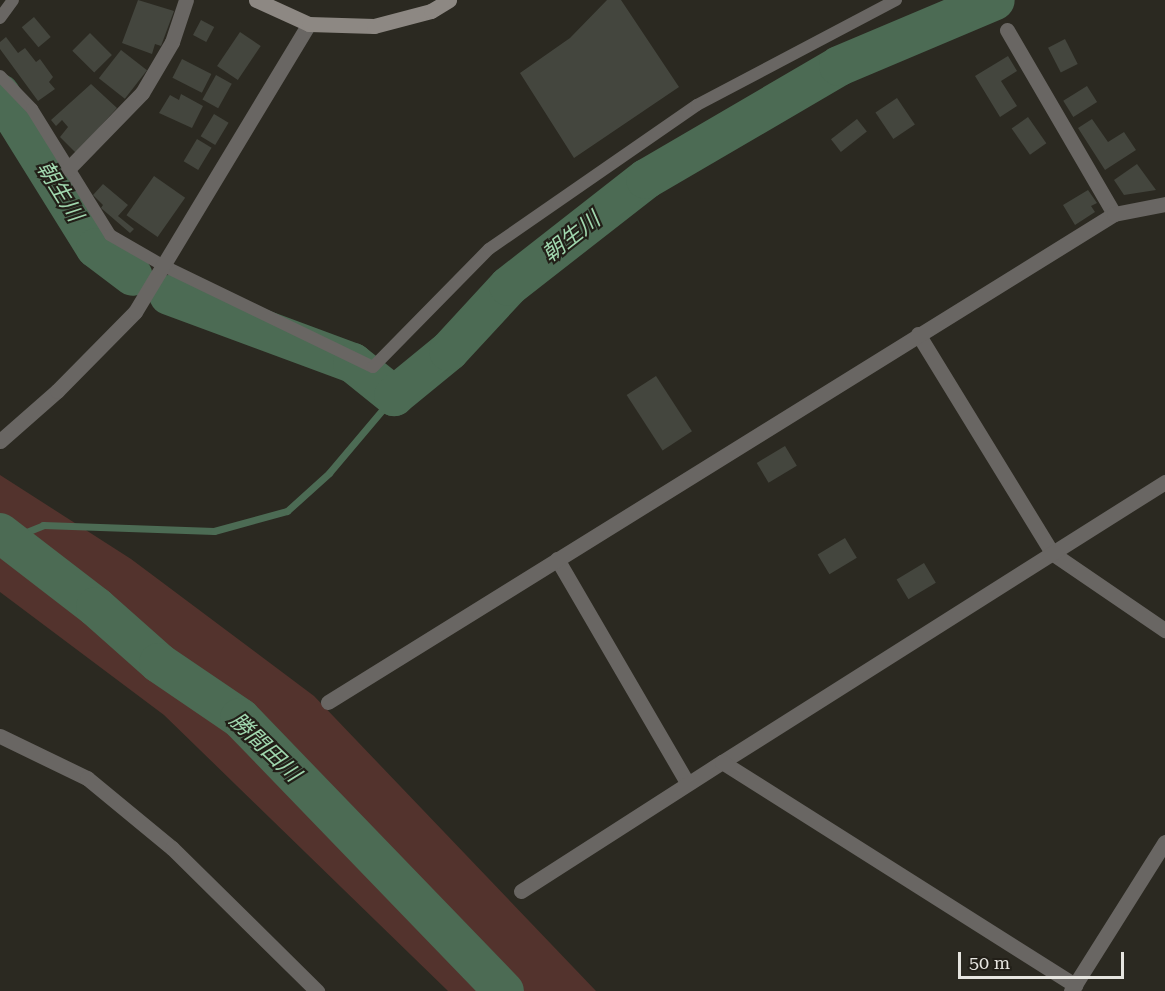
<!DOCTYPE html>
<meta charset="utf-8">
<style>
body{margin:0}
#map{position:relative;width:1165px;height:991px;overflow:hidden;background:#2b2921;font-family:"Roboto Serif","Noto Sans JP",serif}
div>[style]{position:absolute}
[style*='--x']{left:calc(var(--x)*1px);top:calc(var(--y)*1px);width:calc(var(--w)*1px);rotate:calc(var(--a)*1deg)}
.green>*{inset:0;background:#53332d}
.stream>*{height:7px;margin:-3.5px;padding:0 3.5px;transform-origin:3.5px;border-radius:3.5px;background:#4c6b54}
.river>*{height:40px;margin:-20px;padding:0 20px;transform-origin:20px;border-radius:20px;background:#4c6b54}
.building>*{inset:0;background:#44463e;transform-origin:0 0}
.lane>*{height:12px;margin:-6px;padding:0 6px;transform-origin:6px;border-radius:6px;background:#696663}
.street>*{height:15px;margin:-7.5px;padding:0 7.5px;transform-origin:7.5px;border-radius:7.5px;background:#696663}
.secondary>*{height:15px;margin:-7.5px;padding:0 7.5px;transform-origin:7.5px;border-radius:7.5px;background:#8d8883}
span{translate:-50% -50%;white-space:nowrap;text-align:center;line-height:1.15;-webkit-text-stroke:4.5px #221f18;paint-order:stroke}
.water-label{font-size:22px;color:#a0d7ae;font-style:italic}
.scale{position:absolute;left:958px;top:952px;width:166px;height:27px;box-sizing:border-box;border:3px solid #e6e5e0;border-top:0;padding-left:8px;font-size:18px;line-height:21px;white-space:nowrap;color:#e6e5e0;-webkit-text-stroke:4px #221f18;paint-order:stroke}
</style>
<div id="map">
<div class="green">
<div style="clip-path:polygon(0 475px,131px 559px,314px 696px,596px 991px,448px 991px,164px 715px,0 592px)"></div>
</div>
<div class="stream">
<div style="--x:9;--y:539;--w:37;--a:-22"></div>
<div style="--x:43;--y:525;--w:171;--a:2"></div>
<div style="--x:214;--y:531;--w:76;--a:-15.3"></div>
<div style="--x:287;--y:511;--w:57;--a:-42.1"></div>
<div style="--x:329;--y:473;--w:101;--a:-49.8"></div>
</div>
<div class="river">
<div style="--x:0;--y:94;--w:181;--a:58.1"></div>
<div style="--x:96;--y:248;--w:46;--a:37.1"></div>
<div style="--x:169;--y:295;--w:196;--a:20.3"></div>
<div style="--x:353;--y:363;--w:53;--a:38.8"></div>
<div style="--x:394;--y:396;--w:71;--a:-39.3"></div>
<div style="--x:449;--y:351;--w:88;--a:-47.3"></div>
<div style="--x:509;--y:286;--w:174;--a:-38"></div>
<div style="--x:646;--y:179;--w:224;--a:-30.3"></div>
<div style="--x:839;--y:66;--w:169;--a:-22.9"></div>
<div style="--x:0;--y:533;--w:121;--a:37.6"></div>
<div style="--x:96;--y:607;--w:84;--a:41.6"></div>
<div style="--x:159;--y:663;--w:98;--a:34.2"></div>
<div style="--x:240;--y:718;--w:380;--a:46"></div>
</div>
<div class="building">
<div style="clip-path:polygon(138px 0,174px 11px,161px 46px,155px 44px,152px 54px,122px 43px)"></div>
<div style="clip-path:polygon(607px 0,621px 0,679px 87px,574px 158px,520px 73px,570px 38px)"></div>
<div style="left:34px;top:17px;width:26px;height:16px;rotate:50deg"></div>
<div style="left:201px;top:20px;width:15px;height:17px;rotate:28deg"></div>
<div style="left:240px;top:32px;width:25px;height:41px;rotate:34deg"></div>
<div style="left:90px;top:33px;width:31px;height:25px;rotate:45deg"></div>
<div style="clip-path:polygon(6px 37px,18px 53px,25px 48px,36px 62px,40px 59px,53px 77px,49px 82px,55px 89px,38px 101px,0 49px,0 42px)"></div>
<div style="left:1065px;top:39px;width:28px;height:19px;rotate:63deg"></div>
<div style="left:121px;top:50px;width:33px;height:36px;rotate:38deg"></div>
<div style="clip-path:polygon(1008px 56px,1017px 71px,1001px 81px,1017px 106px,1000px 117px,975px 76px)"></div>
<div style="left:182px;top:59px;width:33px;height:21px;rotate:27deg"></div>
<div style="left:216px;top:75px;width:18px;height:28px;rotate:29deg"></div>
<div style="clip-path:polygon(91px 84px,117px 108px,76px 153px,60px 137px,68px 127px,62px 120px,56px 126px,51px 120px)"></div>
<div style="left:1087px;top:86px;width:19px;height:28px;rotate:58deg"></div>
<div style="clip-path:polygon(181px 94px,203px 106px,192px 128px,159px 113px,170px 95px,179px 100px)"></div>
<div style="left:897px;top:98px;width:32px;height:26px;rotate:56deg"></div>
<div style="left:214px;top:114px;width:17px;height:26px;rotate:31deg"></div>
<div style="left:1028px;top:117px;width:32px;height:20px;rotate:55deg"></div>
<div style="left:857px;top:119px;width:16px;height:33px;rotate:52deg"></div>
<div style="clip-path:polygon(1092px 119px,1108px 142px,1124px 132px,1136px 150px,1105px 170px,1078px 128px)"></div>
<div style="left:197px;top:139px;width:17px;height:26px;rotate:31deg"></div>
<div style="clip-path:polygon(1137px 164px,1156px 190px,1124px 195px,1114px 180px)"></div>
<div style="left:154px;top:176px;width:38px;height:48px;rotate:35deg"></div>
<div style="clip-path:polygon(103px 184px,128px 205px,118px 216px,134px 229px,130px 233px,101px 208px,103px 205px,93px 195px)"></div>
<div style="clip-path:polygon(1088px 190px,1097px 203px,1091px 206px,1095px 212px,1075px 225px,1063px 205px)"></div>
<div style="left:656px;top:376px;width:66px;height:35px;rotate:57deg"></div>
<div style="left:785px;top:446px;width:23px;height:33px;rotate:59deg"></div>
<div style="left:845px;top:538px;width:23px;height:32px;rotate:59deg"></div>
<div style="left:924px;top:563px;width:23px;height:32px;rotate:59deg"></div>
</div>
<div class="lane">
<div style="--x:0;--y:18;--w:22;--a:-54"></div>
<div style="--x:0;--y:76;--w:46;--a:45.9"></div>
<div style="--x:32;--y:109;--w:148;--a:58.2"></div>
<div style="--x:110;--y:235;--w:62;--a:29.9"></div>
<div style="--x:164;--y:266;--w:232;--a:25.8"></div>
<div style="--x:373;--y:367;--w:165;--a:-45.5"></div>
<div style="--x:489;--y:249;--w:253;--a:-34.7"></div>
<div style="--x:697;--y:105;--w:225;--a:-27.8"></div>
</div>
<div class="street">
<div style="--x:1007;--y:30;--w:213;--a:59.8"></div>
<div style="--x:68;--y:169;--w:106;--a:-45.8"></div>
<div style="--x:142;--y:93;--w:59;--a:-59.5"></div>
<div style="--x:172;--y:42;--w:44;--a:-71.6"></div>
<div style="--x:918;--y:334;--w:257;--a:58.5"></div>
<div style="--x:1052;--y:553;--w:137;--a:34.3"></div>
<div style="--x:0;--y:441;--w:76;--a:-41.3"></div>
<div style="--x:57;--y:391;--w:111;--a:-45.4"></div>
<div style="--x:135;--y:312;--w:336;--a:-58.9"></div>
<div style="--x:557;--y:559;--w:258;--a:59.8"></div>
<div style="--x:328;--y:702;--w:925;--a:-31.83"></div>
<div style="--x:1114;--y:214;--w:52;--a:-11.1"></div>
<div style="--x:0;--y:736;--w:97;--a:25.8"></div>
<div style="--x:87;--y:778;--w:110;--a:39.5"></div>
<div style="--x:172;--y:848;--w:204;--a:44.6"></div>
<div style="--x:722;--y:762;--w:524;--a:-32.3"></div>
<div style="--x:521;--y:891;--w:239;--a:-32.7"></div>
<div style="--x:722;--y:762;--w:418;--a:32.3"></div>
<div style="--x:1071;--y:991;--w:176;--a:-57.8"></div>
</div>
<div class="secondary">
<div style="--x:256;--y:0;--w:58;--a:24.4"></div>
<div style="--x:309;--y:24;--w:65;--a:1.8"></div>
<div style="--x:374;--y:26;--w:59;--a:-14.7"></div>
<div style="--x:431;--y:11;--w:21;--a:-31"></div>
</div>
<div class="water-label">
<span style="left:60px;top:191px;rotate:58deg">朝生川</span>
<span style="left:571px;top:237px;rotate:-38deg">朝生川</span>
<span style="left:265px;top:747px;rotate:44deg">勝間田川</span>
</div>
<div class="scale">50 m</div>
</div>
